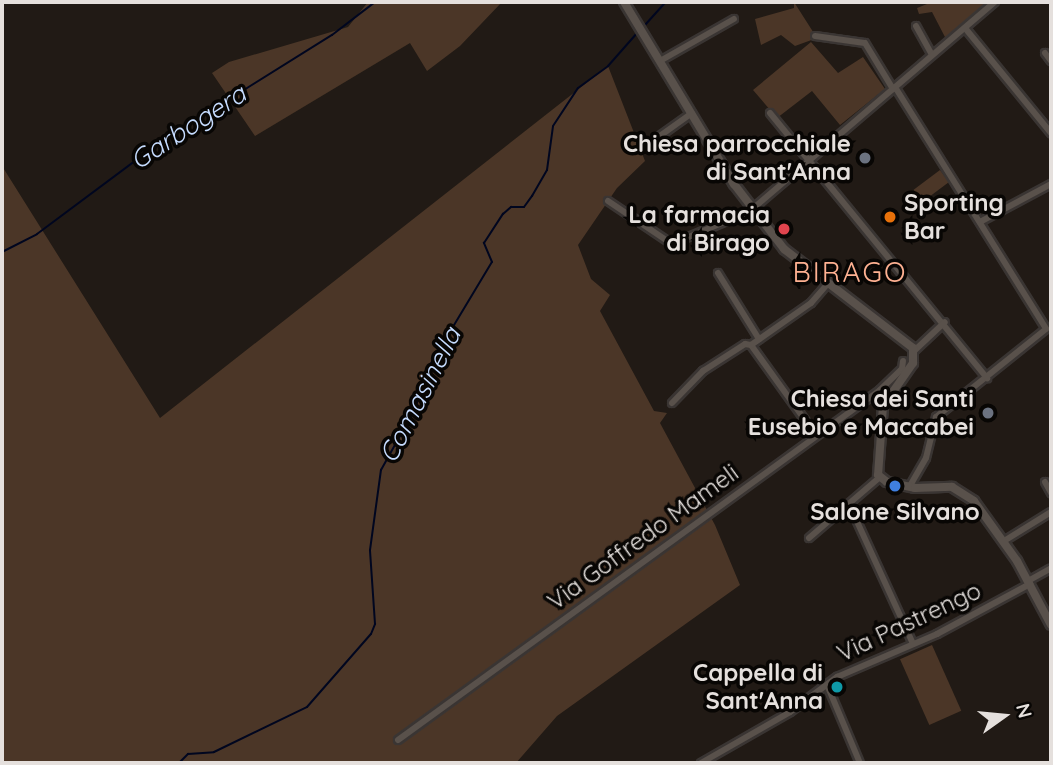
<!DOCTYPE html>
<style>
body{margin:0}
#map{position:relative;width:1053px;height:765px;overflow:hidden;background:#211a15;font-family:Quicksand,sans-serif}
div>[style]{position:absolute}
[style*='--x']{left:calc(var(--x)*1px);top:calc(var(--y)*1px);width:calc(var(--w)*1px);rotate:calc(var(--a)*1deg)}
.green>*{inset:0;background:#4b3627;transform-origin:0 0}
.stream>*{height:2px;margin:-1px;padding:0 1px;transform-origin:1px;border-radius:1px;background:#00061f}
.roads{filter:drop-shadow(2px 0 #3a3533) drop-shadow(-2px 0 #3a3533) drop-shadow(0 2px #3a3533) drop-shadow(0 -2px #3a3533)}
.minor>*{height:6px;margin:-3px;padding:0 3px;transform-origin:3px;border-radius:3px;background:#59514b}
.tertiary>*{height:8px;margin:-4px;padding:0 4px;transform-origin:4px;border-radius:4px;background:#59514b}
.dots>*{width:19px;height:19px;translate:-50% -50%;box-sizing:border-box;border:4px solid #080604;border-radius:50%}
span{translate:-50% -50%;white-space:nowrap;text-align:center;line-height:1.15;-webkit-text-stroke:7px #080604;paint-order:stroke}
.poi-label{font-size:24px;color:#e5e0dd;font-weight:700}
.right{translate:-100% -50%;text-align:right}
.left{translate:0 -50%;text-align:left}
.street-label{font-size:24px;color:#e5e0dd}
.water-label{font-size:26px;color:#c6dcff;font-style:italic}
.quarter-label{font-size:28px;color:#feb192;letter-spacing:2px}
.frame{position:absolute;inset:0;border:4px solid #e5e0dd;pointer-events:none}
.north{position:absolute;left:969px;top:681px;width:70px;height:70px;-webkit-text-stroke:5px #080604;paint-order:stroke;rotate:75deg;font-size:19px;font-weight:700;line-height:28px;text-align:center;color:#e5e0dd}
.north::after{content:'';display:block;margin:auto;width:24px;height:32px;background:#e5e0dd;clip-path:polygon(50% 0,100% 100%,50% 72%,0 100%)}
</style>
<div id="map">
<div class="green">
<div style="clip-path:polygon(368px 2px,502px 2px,460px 46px,427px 71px,410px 43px,255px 136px,212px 73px,229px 62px,348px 27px)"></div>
<div style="clip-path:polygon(794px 2px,817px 38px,795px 46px,781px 35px,761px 45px,755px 19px,794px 8px)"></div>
<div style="clip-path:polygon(932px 2px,987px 2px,946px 39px,932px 12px,919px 14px,917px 8px)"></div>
<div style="clip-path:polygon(811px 42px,838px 73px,863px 57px,885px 89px,840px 125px,812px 91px,777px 118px,753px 90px)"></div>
<div style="clip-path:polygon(608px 66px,645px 161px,617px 188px,578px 245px,591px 279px,610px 295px,600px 311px,654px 411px,667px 413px,660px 423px,715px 525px,740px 585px,557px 716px,516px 763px,2px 763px,2px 166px,160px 418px)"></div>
<div style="left:940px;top:170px;width:15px;height:33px;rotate:53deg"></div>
<div style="left:932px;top:645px;width:72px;height:35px;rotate:66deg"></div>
</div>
<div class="stream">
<div style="--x:645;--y:25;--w:31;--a:-48"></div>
<div style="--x:2;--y:252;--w:39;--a:-27"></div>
<div style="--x:37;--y:234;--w:152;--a:-36.7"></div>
<div style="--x:159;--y:143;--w:204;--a:-32"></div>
<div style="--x:332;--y:35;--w:54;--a:-37.5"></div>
<div style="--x:179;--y:763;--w:13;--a:-45"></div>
<div style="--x:188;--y:754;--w:26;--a:-4"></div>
<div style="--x:214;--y:752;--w:103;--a:-25.8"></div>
<div style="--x:307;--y:707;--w:97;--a:-48.8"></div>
<div style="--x:371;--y:634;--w:11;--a:-68"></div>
<div style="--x:375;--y:624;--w:74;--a:-93.9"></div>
<div style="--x:370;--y:550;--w:81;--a:-82.2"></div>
<div style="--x:381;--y:470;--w:70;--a:-60.9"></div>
<div style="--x:415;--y:409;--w:41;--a:-72.9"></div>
<div style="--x:427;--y:370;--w:126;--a:-59"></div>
<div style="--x:492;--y:262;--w:21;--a:-113"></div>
<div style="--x:484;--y:243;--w:35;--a:-57"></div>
<div style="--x:503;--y:214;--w:11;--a:-41"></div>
<div style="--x:511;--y:207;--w:13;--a:0"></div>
<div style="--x:524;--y:207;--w:14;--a:-54"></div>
<div style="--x:532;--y:196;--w:30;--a:-60"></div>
<div style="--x:547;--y:170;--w:44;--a:-82.2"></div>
<div style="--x:553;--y:126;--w:45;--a:-56.7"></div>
<div style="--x:578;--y:88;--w:37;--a:-36"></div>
<div style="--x:608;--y:66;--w:45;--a:-48.6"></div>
</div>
<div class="roads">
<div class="minor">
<div style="--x:916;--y:26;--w:33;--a:61"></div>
<div style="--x:965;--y:28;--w:136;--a:50.7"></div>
<div style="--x:815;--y:36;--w:50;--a:8"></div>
<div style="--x:865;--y:43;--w:54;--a:58.7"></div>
<div style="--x:1045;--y:53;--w:10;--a:53"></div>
<div style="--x:660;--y:61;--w:85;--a:-29.6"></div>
<div style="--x:895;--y:87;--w:285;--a:58"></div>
<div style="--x:1046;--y:329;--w:141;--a:141.3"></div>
<div style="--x:936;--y:417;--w:42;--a:103.7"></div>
<div style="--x:926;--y:458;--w:32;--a:120"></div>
<div style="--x:770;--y:113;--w:343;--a:50.7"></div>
<div style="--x:643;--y:148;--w:60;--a:-35.5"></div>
<div style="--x:608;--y:201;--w:77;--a:33.9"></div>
<div style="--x:672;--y:244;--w:85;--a:-22.9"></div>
<div style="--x:750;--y:211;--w:322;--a:-40.5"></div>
<div style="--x:980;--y:222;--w:81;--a:-28.2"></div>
<div style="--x:718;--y:273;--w:78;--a:58.2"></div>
<div style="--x:751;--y:345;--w:110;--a:54.3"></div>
<div style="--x:914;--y:351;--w:42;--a:-43.1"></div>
<div style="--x:672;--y:403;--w:45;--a:-45.9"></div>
<div style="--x:703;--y:371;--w:50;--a:-32.7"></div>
<div style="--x:745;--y:344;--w:6;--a:9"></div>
<div style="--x:751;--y:345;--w:73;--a:-35"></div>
<div style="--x:811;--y:303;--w:23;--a:-49"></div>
<div style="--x:1045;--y:482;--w:13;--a:61"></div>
<div style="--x:849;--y:504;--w:154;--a:65.4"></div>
<div style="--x:809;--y:538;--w:94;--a:-40.7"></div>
<div style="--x:1004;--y:541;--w:55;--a:-31.7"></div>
<div style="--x:1028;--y:581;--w:26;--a:-29"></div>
<div style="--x:828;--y:687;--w:82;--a:67.2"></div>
<div style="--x:398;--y:740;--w:596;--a:-35.98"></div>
<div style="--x:880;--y:390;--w:30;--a:-44"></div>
<div style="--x:902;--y:369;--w:8;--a:-83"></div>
<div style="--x:701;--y:763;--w:103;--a:-29.8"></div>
<div style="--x:790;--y:712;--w:59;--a:-36.7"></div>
<div style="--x:837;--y:677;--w:109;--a:-23.3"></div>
<div style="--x:937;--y:634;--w:106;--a:-28.3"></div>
</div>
<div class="tertiary">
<div style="--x:624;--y:2;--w:213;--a:58.9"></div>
<div style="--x:734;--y:184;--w:82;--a:52.4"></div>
<div style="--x:784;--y:249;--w:163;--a:37.5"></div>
<div style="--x:913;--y:348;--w:15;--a:90"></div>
<div style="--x:913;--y:363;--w:52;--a:124.9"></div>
<div style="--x:883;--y:406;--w:69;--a:94.1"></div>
<div style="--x:878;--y:475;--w:11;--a:38"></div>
<div style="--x:887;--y:482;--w:29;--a:12"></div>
<div style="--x:915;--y:488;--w:37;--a:-2"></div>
<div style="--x:952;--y:487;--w:26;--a:32"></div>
<div style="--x:974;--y:501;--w:74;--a:54.4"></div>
<div style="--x:1017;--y:561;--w:72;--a:62"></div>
</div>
</div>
<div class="dots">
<div style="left:865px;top:158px;background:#6b7280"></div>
<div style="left:890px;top:217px;background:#e8710a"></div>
<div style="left:784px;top:229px;background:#e0444e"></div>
<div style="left:988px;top:413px;background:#6b7280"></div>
<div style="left:895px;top:486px;background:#3f7fe0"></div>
<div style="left:837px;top:687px;background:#0f9aa8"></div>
</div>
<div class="poi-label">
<span class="right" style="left:851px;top:158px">Chiesa parrocchiale<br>di Sant'Anna</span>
<span class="left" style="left:904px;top:217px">Sporting<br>Bar</span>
<span class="right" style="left:770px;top:229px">La farmacia<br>di Birago</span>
<span class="right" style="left:974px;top:413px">Chiesa dei Santi<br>Eusebio e Maccabei</span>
<span style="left:895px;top:512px">Salone Silvano</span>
<span class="right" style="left:823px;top:687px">Cappella di<br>Sant'Anna</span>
</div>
<div class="street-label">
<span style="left:643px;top:537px;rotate:-36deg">Via Goffredo Mameli</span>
<span style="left:909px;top:622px;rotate:-25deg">Via Pastrengo</span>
</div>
<div class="water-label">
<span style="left:188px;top:127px;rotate:-33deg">Garbogera</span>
<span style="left:420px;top:395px;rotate:-63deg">Comasinella</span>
</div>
<div class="quarter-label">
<span style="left:850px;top:272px">BIRAGO</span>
</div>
<div class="frame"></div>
<div class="north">N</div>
</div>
